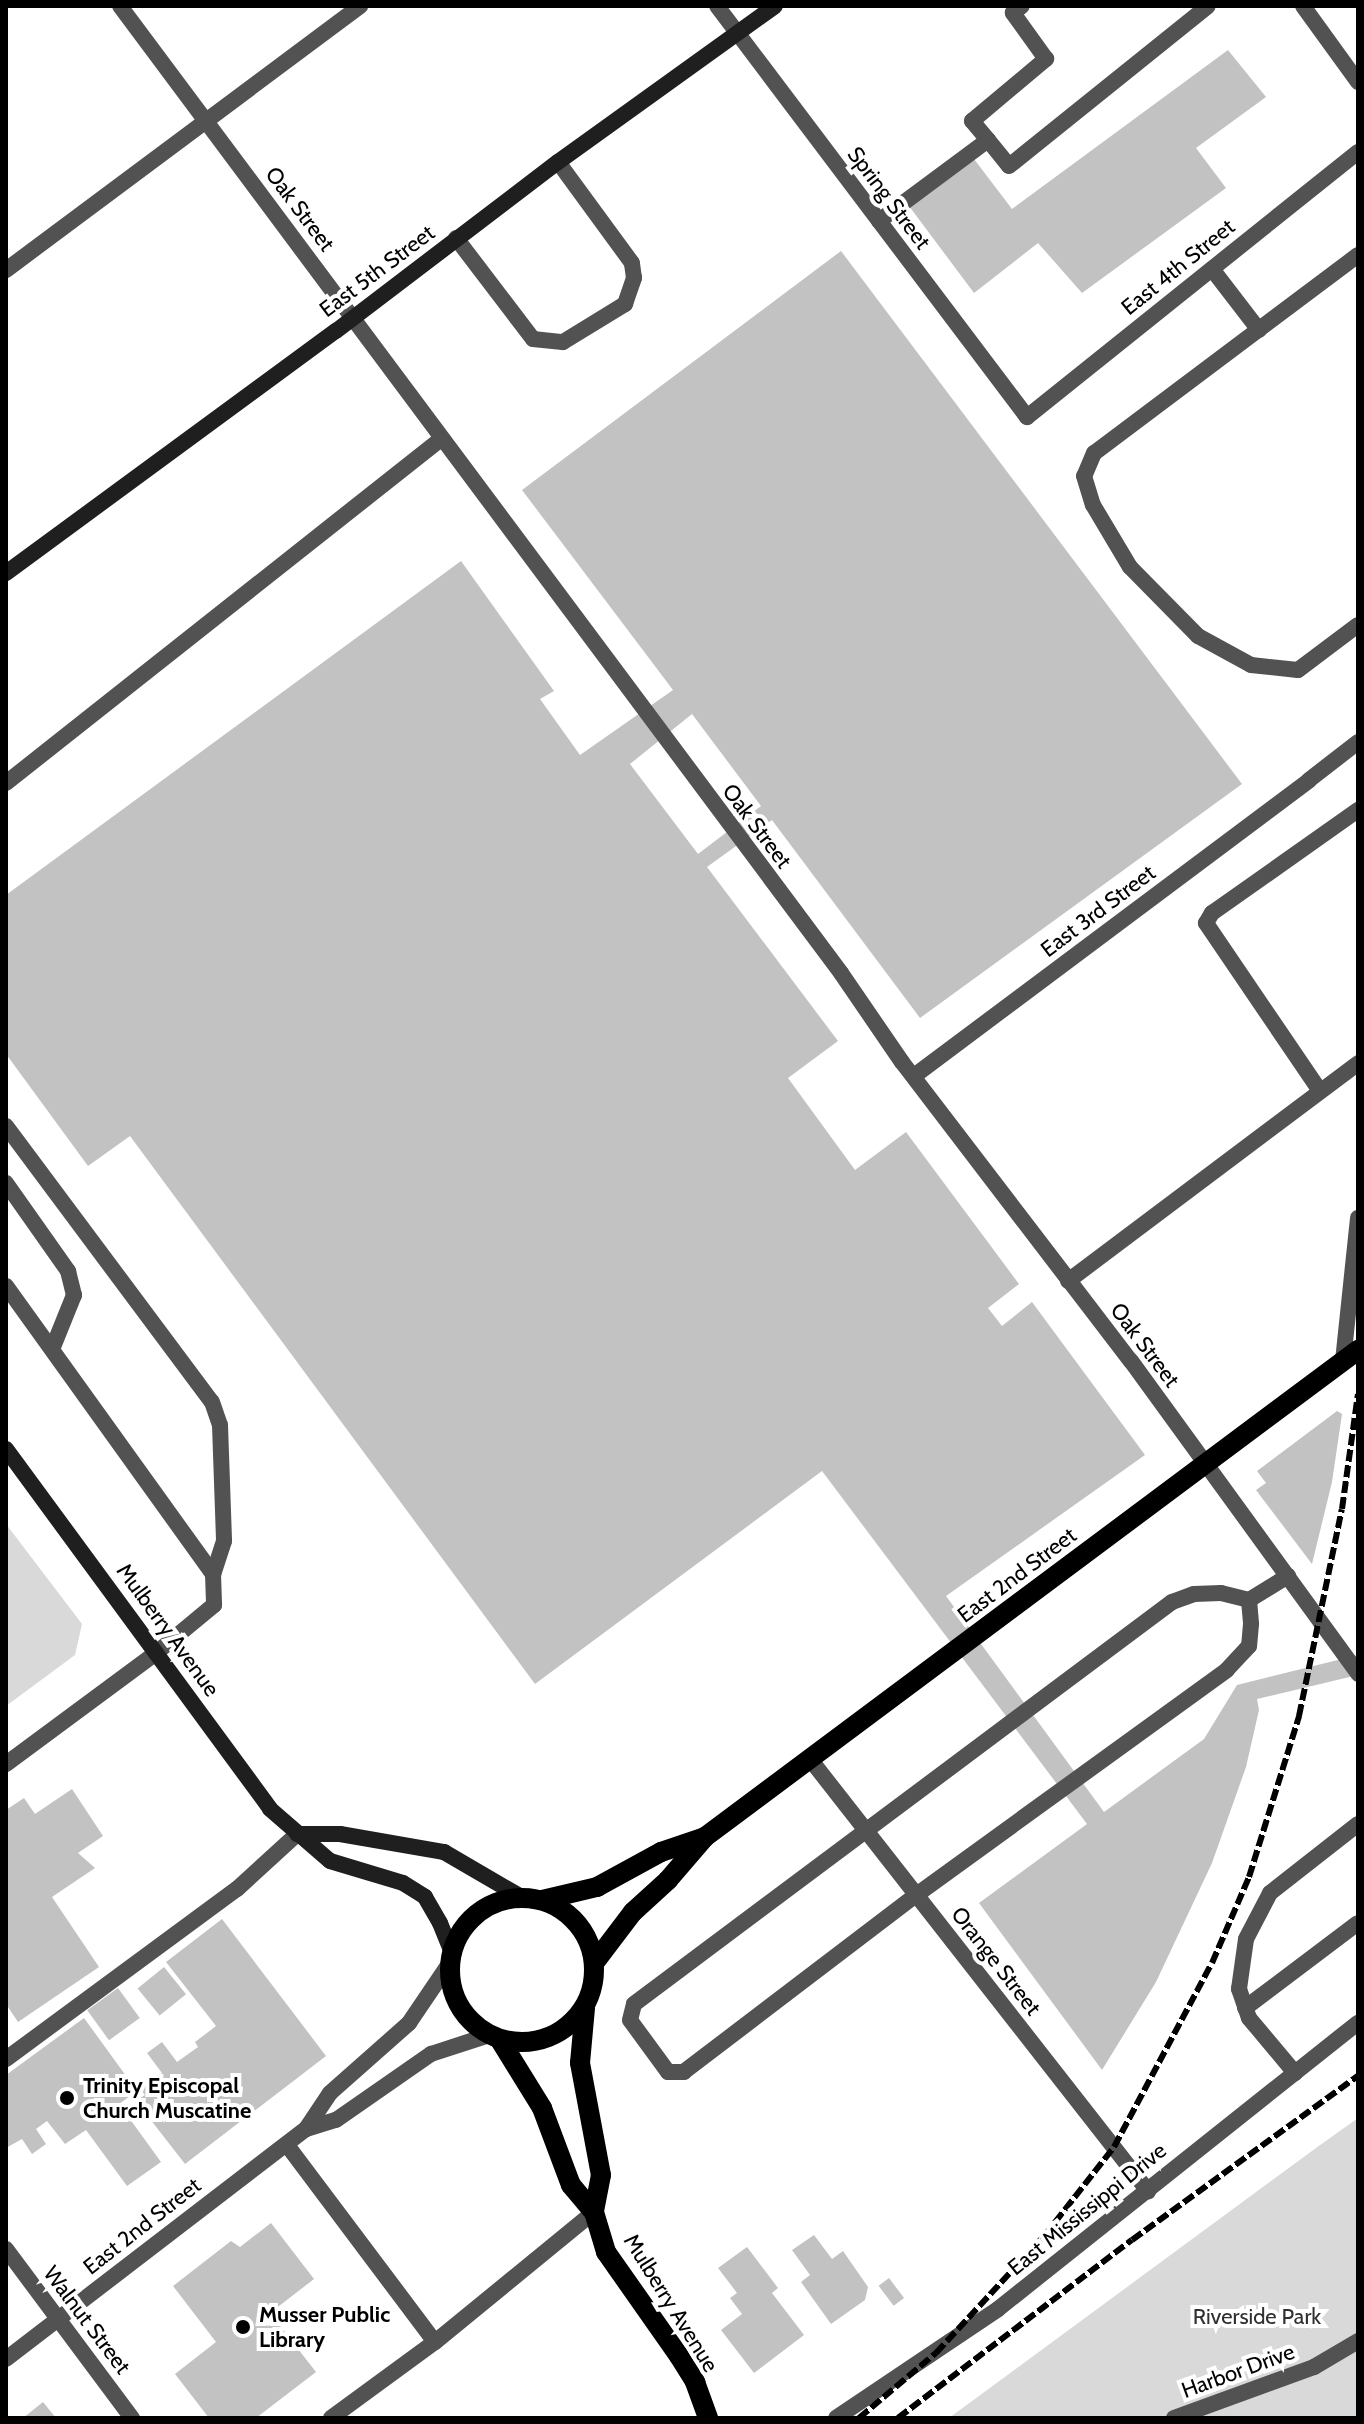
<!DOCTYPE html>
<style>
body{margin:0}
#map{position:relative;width:1364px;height:2424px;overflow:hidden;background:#fff;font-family:Cabin,sans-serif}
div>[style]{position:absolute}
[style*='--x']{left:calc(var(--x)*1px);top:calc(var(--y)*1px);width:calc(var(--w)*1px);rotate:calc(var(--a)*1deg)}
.green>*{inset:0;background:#d9d9d9}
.building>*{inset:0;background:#c2c2c2;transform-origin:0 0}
.lane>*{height:16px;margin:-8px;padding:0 8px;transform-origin:8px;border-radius:8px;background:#525252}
.street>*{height:16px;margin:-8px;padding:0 8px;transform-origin:8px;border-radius:8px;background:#525252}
.secondary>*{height:16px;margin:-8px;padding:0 8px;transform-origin:8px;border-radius:8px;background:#1f1f1f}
.primary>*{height:20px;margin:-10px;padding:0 10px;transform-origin:10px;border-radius:10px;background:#000}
.primary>.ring{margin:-10px;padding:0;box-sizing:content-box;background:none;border:20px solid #000;border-radius:50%}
.rail>*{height:6px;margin-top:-3px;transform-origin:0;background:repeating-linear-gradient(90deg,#000 0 12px,transparent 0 16px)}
.dots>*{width:22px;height:22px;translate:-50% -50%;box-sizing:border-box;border:4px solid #fff;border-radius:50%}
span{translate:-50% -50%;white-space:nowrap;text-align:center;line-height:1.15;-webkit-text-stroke:8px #fff;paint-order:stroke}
.street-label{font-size:22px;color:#000}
.poi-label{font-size:22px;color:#000;font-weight:700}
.left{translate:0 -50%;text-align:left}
.park-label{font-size:22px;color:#303030}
.frame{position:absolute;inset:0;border:8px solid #000;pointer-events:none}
</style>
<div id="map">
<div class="green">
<div style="clip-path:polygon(6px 1524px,82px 1624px,75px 1655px,6px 1706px)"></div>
<div style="clip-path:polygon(1358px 2118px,1358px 2418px,949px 2418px,1316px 2148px)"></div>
</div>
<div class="building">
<div style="clip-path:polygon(1228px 50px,1266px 97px,1196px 148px,1226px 188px,1082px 293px,1038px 243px,974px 293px,909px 206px,974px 159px,1012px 209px)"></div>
<div style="clip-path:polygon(evenodd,841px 251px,1242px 784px,920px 1018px,772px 820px,707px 867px,838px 1041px,788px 1078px,855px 1170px,906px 1132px,1019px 1284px,988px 1308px,1002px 1326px,1032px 1302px,1145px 1455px,946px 1596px,1104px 1812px,1204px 1739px,1237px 1685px,1358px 1655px,1358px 1675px,1257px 1699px,1259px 1710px,1246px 1767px,1212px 1863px,1156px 1982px,1102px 2070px,979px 1903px,1087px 1824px,822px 1471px,535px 1684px,130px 1136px,88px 1166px,6px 1054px,6px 895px,461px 561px,554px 691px,540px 699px,580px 755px,673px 690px,522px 490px,841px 251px,692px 714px,761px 806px,698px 854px,630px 764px,692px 714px)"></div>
<div style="clip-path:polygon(1337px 1411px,1342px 1414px,1332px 1482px,1312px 1564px,1256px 1490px,1266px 1483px,1257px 1471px)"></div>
<div style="clip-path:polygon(72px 1789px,103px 1836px,78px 1853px,95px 1868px,52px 1897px,99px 1967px,18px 2022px,6px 2004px,6px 1810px,24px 1798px,35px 1814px)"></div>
<div style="clip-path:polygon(222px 1919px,326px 2056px,185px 2164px,136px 2101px,145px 2095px,140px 2089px,162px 2073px,147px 2053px,162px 2042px,177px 2062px,198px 2047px,195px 2042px,216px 2026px,166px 1962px)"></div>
<div style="left:164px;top:1967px;width:35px;height:34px;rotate:51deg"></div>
<div style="left:118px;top:1988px;width:37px;height:38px;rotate:54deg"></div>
<div style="clip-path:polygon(84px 2018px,137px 2091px,119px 2104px,161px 2162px,127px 2186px,86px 2130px,65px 2144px,47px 2121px,36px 2129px,46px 2144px,32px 2154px,22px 2139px,6px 2148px,6px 2075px)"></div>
<div style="clip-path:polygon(271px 2223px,314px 2279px,270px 2313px,316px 2372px,256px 2418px,209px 2418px,175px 2374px,216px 2342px,173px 2286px,231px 2241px,240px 2247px)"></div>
<div style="clip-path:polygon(814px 2235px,832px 2259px,843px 2251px,868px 2287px,865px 2300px,831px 2324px,801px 2282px,810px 2275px,792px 2250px)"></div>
<div style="clip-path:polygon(747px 2247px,778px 2288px,772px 2293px,804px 2335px,754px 2373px,721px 2330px,742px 2314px,730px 2298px,737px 2293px,718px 2268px)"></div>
<div style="left:889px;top:2278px;width:25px;height:13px;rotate:53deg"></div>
<div style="clip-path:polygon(43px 2402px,56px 2418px,23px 2418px)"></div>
</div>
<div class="lane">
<div style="--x:988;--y:140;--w:25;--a:-130"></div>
<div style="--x:972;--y:121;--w:97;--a:-40"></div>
<div style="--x:1046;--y:59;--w:57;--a:-125.7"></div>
<div style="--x:1013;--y:13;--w:11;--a:-38"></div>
<div style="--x:879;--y:221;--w:136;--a:-36.6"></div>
<div style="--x:988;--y:140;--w:33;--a:51"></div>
<div style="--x:1009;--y:166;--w:255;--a:-38.8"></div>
<div style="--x:456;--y:238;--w:127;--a:52.7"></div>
<div style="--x:533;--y:339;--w:30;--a:6"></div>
<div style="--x:563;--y:342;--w:73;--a:-31.5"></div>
<div style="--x:625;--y:304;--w:28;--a:-71"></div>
<div style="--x:634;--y:278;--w:15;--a:-98"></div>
<div style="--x:632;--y:263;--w:125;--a:-126.2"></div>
<div style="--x:1358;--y:255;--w:330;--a:143.1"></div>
<div style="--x:1094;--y:453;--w:25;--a:113"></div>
<div style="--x:1084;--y:476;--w:30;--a:73"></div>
<div style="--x:1093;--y:505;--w:72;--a:59.2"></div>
<div style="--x:1130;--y:567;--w:97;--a:45.4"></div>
<div style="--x:1198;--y:636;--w:60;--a:28.7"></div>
<div style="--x:1251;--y:665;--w:47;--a:6.1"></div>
<div style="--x:1298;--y:670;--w:75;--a:-36.9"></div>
<div style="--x:1212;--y:269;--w:77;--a:52.4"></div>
<div style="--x:6;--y:270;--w:442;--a:-36.7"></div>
<div style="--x:1309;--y:780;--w:62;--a:-37.8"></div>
<div style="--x:6;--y:783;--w:555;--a:-38.34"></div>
<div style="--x:1320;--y:1091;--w:203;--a:-124.2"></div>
<div style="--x:1206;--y:923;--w:12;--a:-59"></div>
<div style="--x:1212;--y:913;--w:179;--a:-35.2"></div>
<div style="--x:6;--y:1126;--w:344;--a:53.3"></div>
<div style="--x:212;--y:1402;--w:24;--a:71"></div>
<div style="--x:220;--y:1425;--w:116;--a:88"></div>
<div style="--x:224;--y:1541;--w:35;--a:108"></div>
<div style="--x:213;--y:1574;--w:31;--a:88"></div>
<div style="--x:214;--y:1605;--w:75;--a:140.4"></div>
<div style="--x:6;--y:1183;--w:108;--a:54.8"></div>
<div style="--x:68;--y:1271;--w:25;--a:76"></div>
<div style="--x:74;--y:1295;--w:56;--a:112"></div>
<div style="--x:1068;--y:1281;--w:363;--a:-36.9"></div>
<div style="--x:6;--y:1286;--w:355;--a:54.3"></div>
<div style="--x:1343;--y:1361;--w:144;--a:-84"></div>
<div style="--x:1221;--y:1593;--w:29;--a:14"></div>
<div style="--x:1249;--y:1600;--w:24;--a:85"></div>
<div style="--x:1251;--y:1624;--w:22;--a:95"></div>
<div style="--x:1249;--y:1646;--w:33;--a:133"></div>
<div style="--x:1227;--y:1670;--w:384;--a:144.1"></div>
<div style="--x:916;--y:1895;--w:292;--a:142.7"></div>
<div style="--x:684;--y:2072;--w:16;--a:180"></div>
<div style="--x:668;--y:2072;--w:64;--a:-126.2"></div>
<div style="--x:630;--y:2020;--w:16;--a:-76"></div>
<div style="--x:634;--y:2004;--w:672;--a:-36.77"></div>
<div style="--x:1172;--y:1602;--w:23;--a:-20"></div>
<div style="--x:1194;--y:1594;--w:27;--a:-2"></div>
<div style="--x:1249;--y:1600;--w:46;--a:-31.6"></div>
<div style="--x:1245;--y:2008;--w:141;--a:-37"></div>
<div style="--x:6;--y:2059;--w:287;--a:-36.4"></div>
<div style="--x:237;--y:1889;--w:81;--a:-42.5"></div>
<div style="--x:1295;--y:2073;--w:72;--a:-129.9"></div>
<div style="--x:1249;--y:2018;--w:31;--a:-109"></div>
<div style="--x:1239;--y:1989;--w:50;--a:-82"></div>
<div style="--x:1246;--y:1939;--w:52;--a:-62.4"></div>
<div style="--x:1270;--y:1893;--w:112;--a:-38.1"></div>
<div style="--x:287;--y:2145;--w:246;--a:53.1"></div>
<div style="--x:331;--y:2418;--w:129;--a:-36.2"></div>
<div style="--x:435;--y:2342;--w:205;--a:-39.3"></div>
<div style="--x:1174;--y:2418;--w:149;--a:-20"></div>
<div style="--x:1314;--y:2367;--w:51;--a:-30.6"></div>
</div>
<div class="street">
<div style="--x:120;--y:6;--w:1206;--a:53.29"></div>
<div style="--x:841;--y:973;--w:108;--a:55.6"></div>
<div style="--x:902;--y:1062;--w:377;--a:52.6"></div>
<div style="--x:1131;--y:1361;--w:387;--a:54"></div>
<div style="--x:717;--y:6;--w:515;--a:52.97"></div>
<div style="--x:1027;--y:417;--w:424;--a:-38.7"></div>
<div style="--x:1303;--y:6;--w:94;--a:54.1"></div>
<div style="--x:914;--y:1076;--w:494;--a:-36.8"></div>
<div style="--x:810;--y:1759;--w:549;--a:51.96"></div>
<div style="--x:6;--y:1764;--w:187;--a:-36.5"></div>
<div style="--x:306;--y:2129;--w:31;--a:-17"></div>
<div style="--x:336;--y:2120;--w:116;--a:-34.8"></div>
<div style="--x:431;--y:2054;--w:61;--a:-18.1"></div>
<div style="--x:6;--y:2249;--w:211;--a:53.3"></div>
<div style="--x:6;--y:2359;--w:378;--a:-37.5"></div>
<div style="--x:306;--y:2129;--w:43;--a:-56.3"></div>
<div style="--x:330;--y:2093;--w:106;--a:-41.5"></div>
<div style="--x:409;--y:2023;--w:71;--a:-55.9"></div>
<div style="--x:836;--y:2418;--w:195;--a:-33.9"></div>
<div style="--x:998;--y:2309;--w:460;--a:-38.5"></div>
</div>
<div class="secondary">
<div style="--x:6;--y:573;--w:409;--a:-36.3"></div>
<div style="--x:336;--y:331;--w:279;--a:-37.3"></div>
<div style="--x:558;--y:162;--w:267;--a:-35.7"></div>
<div style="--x:6;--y:1449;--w:446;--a:53.7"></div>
<div style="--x:270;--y:1809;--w:79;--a:40.9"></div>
<div style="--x:330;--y:1861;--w:76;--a:16.8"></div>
<div style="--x:403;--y:1883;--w:26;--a:32"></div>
<div style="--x:425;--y:1897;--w:30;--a:60"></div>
<div style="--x:440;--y:1923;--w:32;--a:68"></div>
<div style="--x:297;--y:1834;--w:43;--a:0"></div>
<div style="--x:340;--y:1834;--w:106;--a:9.8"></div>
<div style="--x:444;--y:1852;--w:91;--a:30.2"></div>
</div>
<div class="primary">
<div class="ring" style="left:450px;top:1898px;width:124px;height:124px"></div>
<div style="--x:542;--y:1900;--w:57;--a:-13.3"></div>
<div style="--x:597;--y:1887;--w:73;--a:-28.7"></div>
<div style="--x:661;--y:1852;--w:46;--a:-18.8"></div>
<div style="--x:595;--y:1962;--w:63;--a:-52.8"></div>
<div style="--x:633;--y:1912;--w:47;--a:-42.4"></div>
<div style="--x:668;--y:1880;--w:57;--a:-49.3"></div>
<div style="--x:705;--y:1837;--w:815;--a:-36.72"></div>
<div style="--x:585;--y:2008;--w:55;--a:95.2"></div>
<div style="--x:580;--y:2063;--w:114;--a:79.4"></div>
<div style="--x:601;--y:2175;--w:38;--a:101"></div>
<div style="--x:500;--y:2040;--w:80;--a:58.3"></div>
<div style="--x:542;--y:2108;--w:82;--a:69.4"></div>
<div style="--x:571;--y:2185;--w:35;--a:50"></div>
<div style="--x:594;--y:2212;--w:42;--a:73.3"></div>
<div style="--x:606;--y:2252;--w:127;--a:54.9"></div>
<div style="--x:679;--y:2356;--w:31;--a:58"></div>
<div style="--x:695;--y:2382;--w:38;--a:70"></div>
</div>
<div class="rail">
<div style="--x:859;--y:2418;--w:101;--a:-40.2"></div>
<div style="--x:936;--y:2353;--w:161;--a:-47.3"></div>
<div style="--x:1045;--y:2235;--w:112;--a:-51.9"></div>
<div style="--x:1114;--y:2147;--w:208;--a:-62"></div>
<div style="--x:1212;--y:1963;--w:94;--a:-66.7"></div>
<div style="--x:1249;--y:1877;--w:169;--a:-72.7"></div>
<div style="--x:1299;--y:1716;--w:211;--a:-78.3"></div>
<div style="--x:1342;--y:1509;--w:116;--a:-82.1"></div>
<div style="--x:898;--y:2418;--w:294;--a:-37.3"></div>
<div style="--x:1132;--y:2240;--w:279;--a:-36"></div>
</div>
<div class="dots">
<div style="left:67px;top:2098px;background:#000"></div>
<div style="left:243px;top:2327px;background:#000"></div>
</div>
<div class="street-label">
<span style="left:889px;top:198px;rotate:53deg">Spring Street</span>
<span style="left:300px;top:209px;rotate:53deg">Oak Street</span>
<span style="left:1178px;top:267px;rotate:-39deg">East 4th Street</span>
<span style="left:377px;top:271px;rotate:-37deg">East 5th Street</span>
<span style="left:757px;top:826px;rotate:53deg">Oak Street</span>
<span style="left:1098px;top:911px;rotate:-37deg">East 3rd Street</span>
<span style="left:1145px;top:1345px;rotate:53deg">Oak Street</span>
<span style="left:1017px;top:1575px;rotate:-37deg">East 2nd Street</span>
<span style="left:168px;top:1630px;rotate:54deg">Mulberry Avenue</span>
<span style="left:996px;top:1961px;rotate:52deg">Orange Street</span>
<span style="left:1087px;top:2209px;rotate:-39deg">East Mississippi Drive</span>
<span style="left:142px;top:2226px;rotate:-38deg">East 2nd Street</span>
<span style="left:671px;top:2303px;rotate:58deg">Mulberry Avenue</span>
<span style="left:87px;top:2320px;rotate:53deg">Walnut Street</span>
<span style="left:1238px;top:2371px;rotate:-20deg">Harbor Drive</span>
</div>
<div class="poi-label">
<span class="left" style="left:83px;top:2098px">Trinity Episcopal<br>Church Muscatine</span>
<span class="left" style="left:259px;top:2327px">Musser Public<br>Library</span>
</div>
<div class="park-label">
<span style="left:1257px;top:2317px">Riverside Park</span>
</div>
<div class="frame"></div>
</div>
